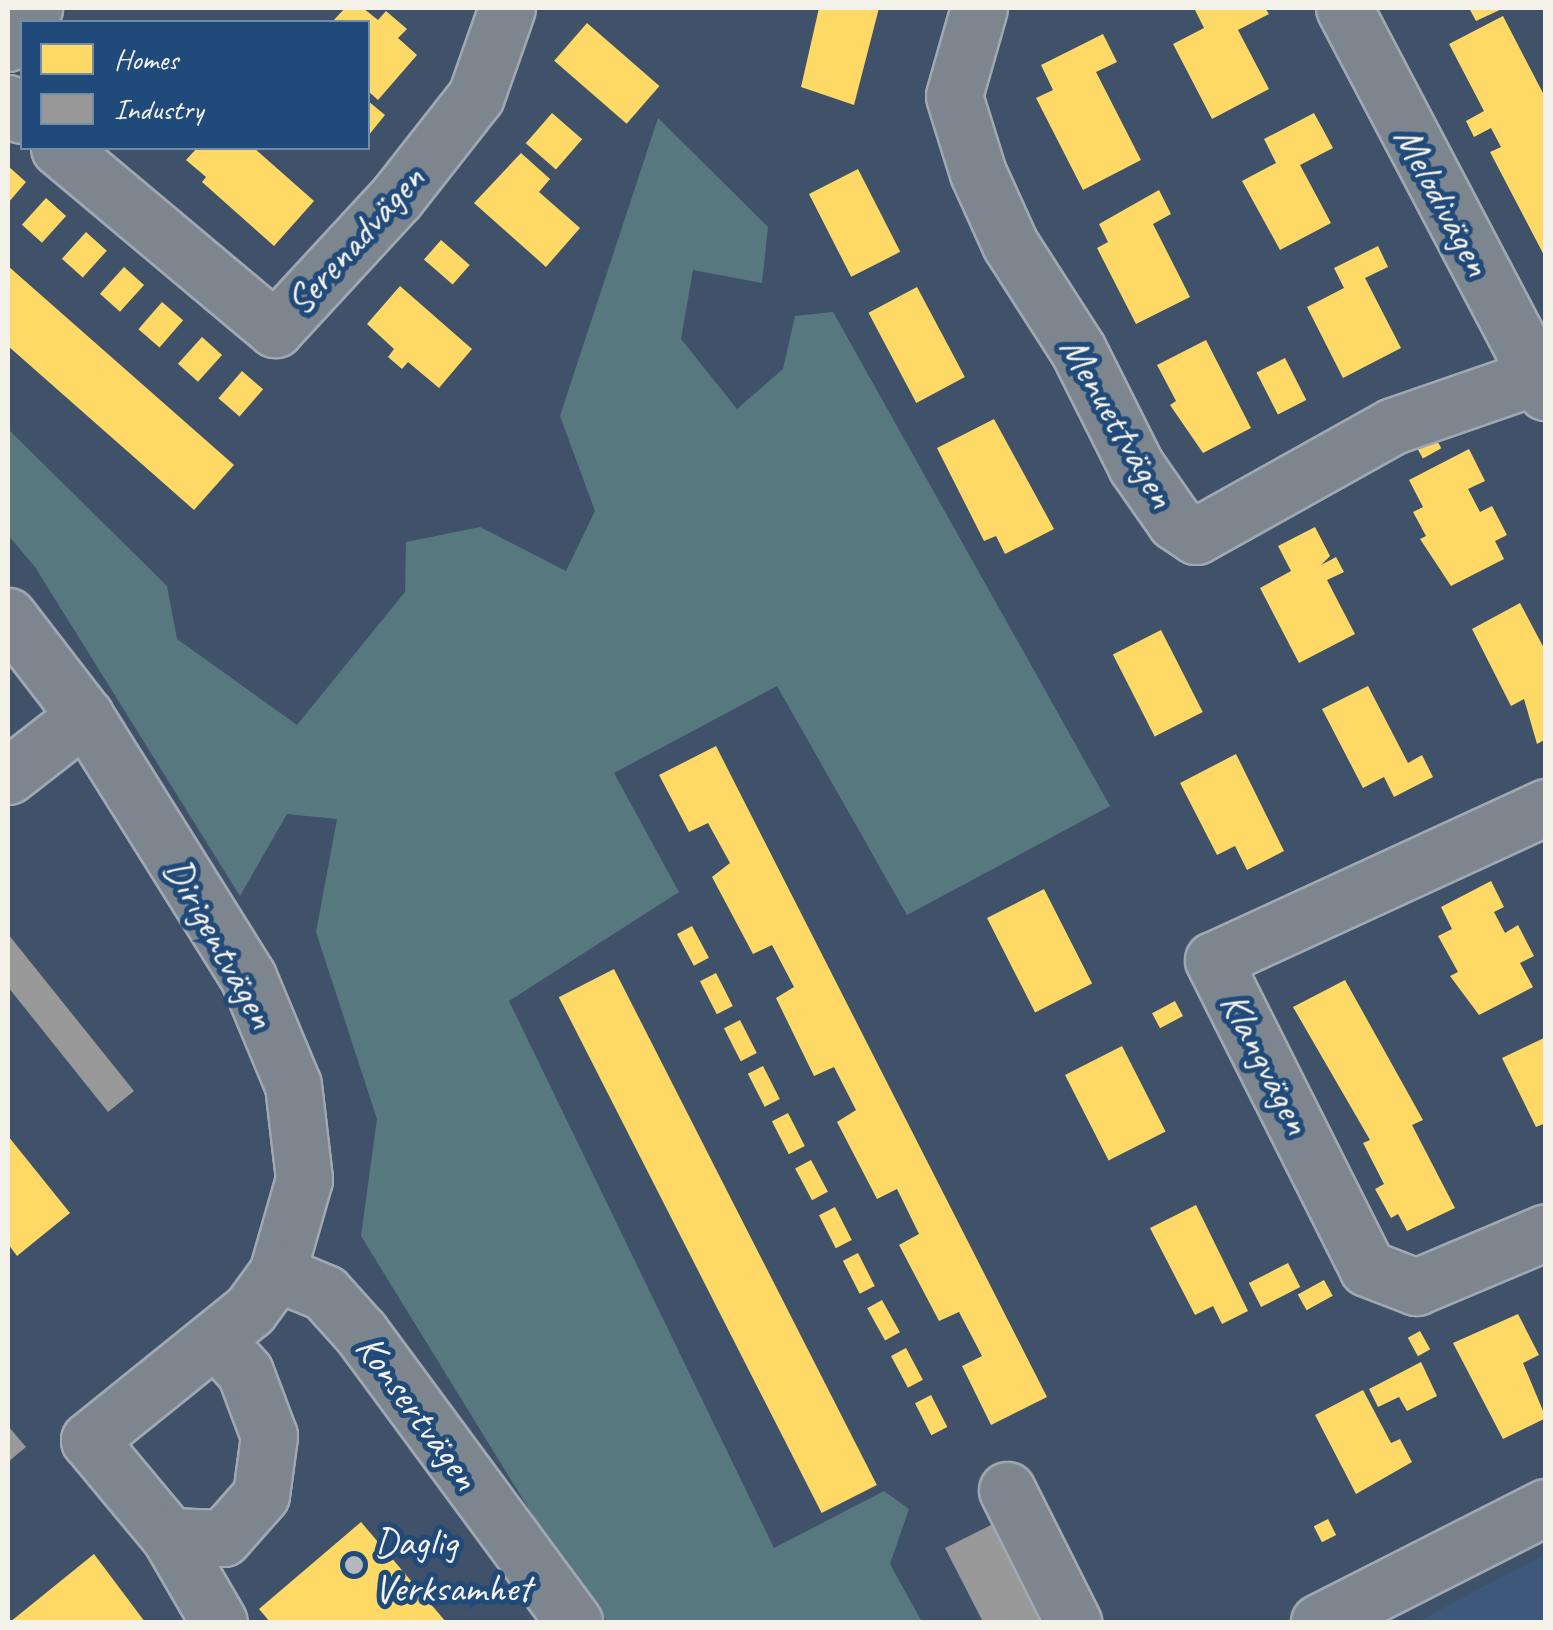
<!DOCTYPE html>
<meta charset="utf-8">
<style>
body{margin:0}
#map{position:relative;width:1553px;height:1630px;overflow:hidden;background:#3f526a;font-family:Caveat,sans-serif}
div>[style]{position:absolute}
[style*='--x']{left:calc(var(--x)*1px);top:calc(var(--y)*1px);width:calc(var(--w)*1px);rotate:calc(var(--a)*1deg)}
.built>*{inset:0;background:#3d587b}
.green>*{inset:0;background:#587880}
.homes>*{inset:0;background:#ffd966;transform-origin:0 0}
.industry>*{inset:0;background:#999}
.roads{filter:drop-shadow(2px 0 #a0a8b2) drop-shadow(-2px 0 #a0a8b2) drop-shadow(0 2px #a0a8b2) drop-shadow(0 -2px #a0a8b2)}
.minor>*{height:55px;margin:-27.5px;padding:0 27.5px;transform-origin:27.5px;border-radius:27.5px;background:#7d868e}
.dots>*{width:28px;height:28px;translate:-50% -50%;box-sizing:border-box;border:5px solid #1f4a7a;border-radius:50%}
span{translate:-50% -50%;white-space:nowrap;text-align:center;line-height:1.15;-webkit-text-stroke:10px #1f4a7a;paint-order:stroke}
.street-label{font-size:40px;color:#f4f1e8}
.poi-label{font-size:40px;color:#f4f1e8}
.left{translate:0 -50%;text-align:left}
.frame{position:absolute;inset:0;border:10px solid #f4f1e8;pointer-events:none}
.legend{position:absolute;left:20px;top:20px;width:350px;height:130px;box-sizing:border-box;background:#1f4a7a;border:2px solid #748da6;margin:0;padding:12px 18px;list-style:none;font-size:30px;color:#f4f1e8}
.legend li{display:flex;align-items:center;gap:20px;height:50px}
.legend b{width:50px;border:2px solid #748da6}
</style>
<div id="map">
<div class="built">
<div style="clip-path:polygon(1545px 1554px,1545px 1622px,1417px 1622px)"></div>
</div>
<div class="green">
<div style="clip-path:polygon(658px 118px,768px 227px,762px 283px,693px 270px,681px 339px,737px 409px,783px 369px,795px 316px,833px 312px,1110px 806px,907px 915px,777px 686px,614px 773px,679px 892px,509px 1001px,774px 1548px,884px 1491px,909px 1509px,890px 1564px,922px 1622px,608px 1622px,567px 1571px,361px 1236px,377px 1119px,316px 932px,337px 819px,287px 814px,240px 896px,35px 567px,8px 535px,8px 429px,167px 586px,177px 639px,297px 725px,405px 592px,406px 542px,480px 527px,566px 571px,595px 511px,560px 416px)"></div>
</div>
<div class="homes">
<div style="clip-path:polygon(345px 8px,363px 8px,378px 20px,386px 11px,407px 29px,398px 38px,417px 55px,378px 100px,368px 91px,368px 22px,332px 22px)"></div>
<div style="clip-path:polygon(819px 8px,879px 8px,854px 105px,801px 87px)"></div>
<div style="clip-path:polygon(1194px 8px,1265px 8px,1269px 14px,1238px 30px,1269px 89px,1212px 119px,1173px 44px,1204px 28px)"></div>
<div style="clip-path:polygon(1469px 8px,1504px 8px,1476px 21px)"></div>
<div style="clip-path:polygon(1503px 16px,1546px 99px,1546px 259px,1490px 152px,1501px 147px,1491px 128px,1474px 137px,1466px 121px,1484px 111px,1449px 44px)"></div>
<div style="left:587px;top:23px;width:96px;height:50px;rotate:41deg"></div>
<div style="clip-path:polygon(1103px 34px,1117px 62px,1096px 72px,1141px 160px,1083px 190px,1036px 98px,1053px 90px,1041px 65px)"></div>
<div style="clip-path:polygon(368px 101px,385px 115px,368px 136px)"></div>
<div style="left:552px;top:113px;width:40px;height:40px;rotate:41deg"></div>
<div style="clip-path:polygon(1314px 113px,1333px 148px,1300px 165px,1331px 223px,1280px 250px,1242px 181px,1276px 163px,1264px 139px)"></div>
<div style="clip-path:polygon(197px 148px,254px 148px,314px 201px,274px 246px,202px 182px,206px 177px,186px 160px)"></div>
<div style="clip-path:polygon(521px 153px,550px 179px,539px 192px,580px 228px,546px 267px,474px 203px)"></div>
<div style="clip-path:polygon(8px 166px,26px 182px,8px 203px)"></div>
<div style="left:858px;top:169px;width:93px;height:55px;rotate:63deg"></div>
<div style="clip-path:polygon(1159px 190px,1171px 214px,1153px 224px,1190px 297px,1136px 324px,1097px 248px,1108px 242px,1099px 224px)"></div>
<div style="left:46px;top:198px;width:27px;height:36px;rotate:42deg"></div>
<div style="left:86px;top:232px;width:28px;height:36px;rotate:42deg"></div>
<div style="left:441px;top:240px;width:38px;height:26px;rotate:41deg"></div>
<div style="clip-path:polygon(1378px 246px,1388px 267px,1365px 278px,1401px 348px,1343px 378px,1307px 307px,1344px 288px,1334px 268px)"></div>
<div style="clip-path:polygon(8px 266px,234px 465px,194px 510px,8px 346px)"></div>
<div style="left:124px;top:267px;width:27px;height:36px;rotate:42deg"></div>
<div style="clip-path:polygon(400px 286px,472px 349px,439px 388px,408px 362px,402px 369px,388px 357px,394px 349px,367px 324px)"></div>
<div style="left:917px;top:287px;width:102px;height:55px;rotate:62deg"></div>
<div style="left:162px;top:302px;width:28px;height:36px;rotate:41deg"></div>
<div style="left:202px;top:337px;width:27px;height:36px;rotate:42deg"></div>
<div style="clip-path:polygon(1206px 340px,1251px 428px,1203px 453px,1170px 405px,1176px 401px,1157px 365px)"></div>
<div style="left:1285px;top:358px;width:47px;height:32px;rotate:63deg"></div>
<div style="left:242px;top:371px;width:28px;height:36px;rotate:41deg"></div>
<div style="clip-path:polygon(994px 419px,1054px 529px,1005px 554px,996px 536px,984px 541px,937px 448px)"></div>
<div style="left:1435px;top:437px;width:13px;height:21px;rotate:61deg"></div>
<div style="clip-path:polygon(1469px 449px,1485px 481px,1468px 489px,1480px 512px,1492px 506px,1507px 535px,1495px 541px,1504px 559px,1451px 586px,1420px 539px,1426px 536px,1413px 512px,1423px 507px,1409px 480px)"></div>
<div style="clip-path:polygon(1315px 527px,1330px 556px,1321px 565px,1336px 557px,1344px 572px,1327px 580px,1355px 634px,1299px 663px,1260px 588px,1291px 571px,1278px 546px)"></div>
<div style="clip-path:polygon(1520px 603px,1546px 652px,1546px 739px,1537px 744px,1524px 699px,1511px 706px,1472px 629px)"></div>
<div style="left:1161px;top:630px;width:92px;height:54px;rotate:63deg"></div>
<div style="clip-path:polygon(1368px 686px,1408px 763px,1422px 755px,1433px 777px,1394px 797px,1384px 777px,1363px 788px,1322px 709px)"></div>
<div style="clip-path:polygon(716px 746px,1047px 1397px,991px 1425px,962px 1366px,982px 1356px,959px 1312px,939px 1321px,899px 1245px,919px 1234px,897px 1189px,877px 1199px,837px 1122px,856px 1110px,834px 1067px,814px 1076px,776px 998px,794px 987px,772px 945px,753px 954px,712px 877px,730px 863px,708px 823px,689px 832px,659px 775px)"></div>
<div style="clip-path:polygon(1236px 754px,1284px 851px,1247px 870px,1235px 846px,1217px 855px,1180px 783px)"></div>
<div style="clip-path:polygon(1491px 881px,1504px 907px,1494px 912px,1505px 933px,1518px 925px,1534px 956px,1520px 963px,1533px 987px,1479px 1015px,1450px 976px,1458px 972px,1438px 936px,1452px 929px,1441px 907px)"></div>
<div style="left:1044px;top:889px;width:106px;height:64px;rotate:63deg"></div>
<div style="left:692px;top:926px;width:36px;height:17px;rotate:62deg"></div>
<div style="left:614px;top:969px;width:579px;height:62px;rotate:63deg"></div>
<div style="left:716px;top:973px;width:37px;height:18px;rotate:63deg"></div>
<div style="clip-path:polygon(1345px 980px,1423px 1120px,1412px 1125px,1455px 1208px,1407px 1231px,1398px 1214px,1391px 1218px,1375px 1189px,1384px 1184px,1363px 1143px,1370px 1140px,1293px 1007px)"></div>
<div style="left:1175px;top:1001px;width:17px;height:26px;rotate:62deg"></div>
<div style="left:740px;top:1020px;width:37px;height:18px;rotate:63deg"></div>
<div style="clip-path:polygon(1546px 1037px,1546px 1123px,1536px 1127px,1502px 1058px)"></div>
<div style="left:1122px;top:1046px;width:96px;height:64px;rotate:63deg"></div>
<div style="left:763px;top:1066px;width:37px;height:17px;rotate:63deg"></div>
<div style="left:788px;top:1113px;width:37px;height:18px;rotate:63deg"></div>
<div style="clip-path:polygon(8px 1136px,70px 1213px,17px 1256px,8px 1244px)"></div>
<div style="left:811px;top:1160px;width:36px;height:18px;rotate:62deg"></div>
<div style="clip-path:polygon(1196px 1205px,1248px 1311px,1222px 1324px,1213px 1306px,1195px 1315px,1150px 1228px)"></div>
<div style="left:835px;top:1207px;width:37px;height:18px;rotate:63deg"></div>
<div style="left:858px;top:1253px;width:37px;height:17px;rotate:63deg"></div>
<div style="left:1288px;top:1263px;width:27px;height:44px;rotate:63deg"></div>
<div style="left:1324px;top:1280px;width:18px;height:30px;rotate:61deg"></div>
<div style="left:882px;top:1300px;width:37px;height:17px;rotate:61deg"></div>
<div style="clip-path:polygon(1518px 1314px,1539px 1355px,1523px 1363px,1546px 1418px,1503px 1439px,1453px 1343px)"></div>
<div style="left:1420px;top:1331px;width:21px;height:14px;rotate:61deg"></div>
<div style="left:906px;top:1348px;width:36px;height:17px;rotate:62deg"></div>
<div style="clip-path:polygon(1421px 1362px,1437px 1396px,1407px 1411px,1399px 1397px,1378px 1407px,1369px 1389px)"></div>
<div style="clip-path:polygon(1363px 1390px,1391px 1443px,1400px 1439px,1412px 1462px,1356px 1494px,1315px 1415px)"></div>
<div style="left:931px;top:1395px;width:36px;height:18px;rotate:63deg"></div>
<div style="left:1328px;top:1519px;width:18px;height:16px;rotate:63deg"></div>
<div style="clip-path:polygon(361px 1522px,446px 1622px,270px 1622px,259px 1609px)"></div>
<div style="clip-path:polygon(94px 1554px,145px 1622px,10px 1622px)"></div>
</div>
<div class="industry">
<div style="clip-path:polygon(8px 934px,134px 1091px,108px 1112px,8px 987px)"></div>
<div style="clip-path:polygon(8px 1426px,26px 1447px,8px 1462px)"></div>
<div style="clip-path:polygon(1001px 1520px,1053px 1622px,983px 1622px,945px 1548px)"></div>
</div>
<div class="roads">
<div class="minor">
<div style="--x:979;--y:8;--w:91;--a:105.9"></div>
<div style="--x:954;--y:96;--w:81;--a:72.7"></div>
<div style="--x:978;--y:173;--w:78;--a:65.7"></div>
<div style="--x:1010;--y:244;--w:126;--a:57.3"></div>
<div style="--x:1078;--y:350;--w:130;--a:63.4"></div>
<div style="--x:1136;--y:466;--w:68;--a:55.1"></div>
<div style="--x:1175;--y:522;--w:25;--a:34"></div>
<div style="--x:1196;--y:536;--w:226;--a:-29.2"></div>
<div style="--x:1393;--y:426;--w:152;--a:-19.1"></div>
<div style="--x:1344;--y:8;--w:434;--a:62.3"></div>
<div style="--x:8;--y:43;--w:44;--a:-53.4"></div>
<div style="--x:8;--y:103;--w:18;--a:41"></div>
<div style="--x:59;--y:148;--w:282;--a:40"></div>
<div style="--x:275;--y:329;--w:178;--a:-47.3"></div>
<div style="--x:396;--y:198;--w:130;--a:-51.9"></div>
<div style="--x:476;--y:96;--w:93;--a:-70.6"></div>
<div style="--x:8;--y:616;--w:126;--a:52.4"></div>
<div style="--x:85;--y:716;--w:308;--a:58"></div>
<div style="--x:248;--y:977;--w:117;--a:67.4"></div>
<div style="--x:293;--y:1085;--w:95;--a:83.3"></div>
<div style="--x:304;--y:1179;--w:98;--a:106"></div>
<div style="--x:277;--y:1273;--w:46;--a:126.1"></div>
<div style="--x:250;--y:1310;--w:207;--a:141.1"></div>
<div style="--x:89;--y:1440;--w:125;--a:50.2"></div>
<div style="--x:169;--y:1536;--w:54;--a:2.1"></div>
<div style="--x:223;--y:1538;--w:57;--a:-48.5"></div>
<div style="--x:261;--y:1495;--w:60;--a:-82.3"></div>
<div style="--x:269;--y:1436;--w:68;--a:-110.6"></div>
<div style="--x:245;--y:1372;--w:43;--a:-132.2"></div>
<div style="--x:8;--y:776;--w:98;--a:-37.9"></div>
<div style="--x:1546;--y:807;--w:366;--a:155.3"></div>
<div style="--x:1213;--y:960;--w:344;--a:63.4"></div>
<div style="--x:1367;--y:1268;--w:53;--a:21.2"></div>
<div style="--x:1416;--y:1287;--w:141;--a:-22.9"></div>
<div style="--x:277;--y:1273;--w:52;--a:22.6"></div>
<div style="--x:325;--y:1293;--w:54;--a:48"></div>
<div style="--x:361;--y:1333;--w:359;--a:53.6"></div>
<div style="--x:1007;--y:1490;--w:148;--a:63.4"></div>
<div style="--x:169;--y:1536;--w:99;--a:59.8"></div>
<div style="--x:1319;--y:1622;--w:254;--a:-26.9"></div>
</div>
</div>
<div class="dots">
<div style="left:354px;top:1565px;background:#b5b9bc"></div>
</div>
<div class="street-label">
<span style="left:1443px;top:201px;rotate:62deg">Melodivägen</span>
<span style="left:355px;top:240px;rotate:-48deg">Serenadvägen</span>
<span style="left:1118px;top:422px;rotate:60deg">Menuettvägen</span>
<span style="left:220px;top:943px;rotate:61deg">Dirigentvägen</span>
<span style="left:1266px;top:1063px;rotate:63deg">Klangvägen</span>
<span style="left:418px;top:1412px;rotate:54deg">Konsertvägen</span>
</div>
<div class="poi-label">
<span class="left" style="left:374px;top:1565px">Daglig<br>Verksamhet</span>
</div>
<div class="frame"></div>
<ul class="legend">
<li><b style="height:28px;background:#ffd966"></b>Homes</li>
<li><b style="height:28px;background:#999"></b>Industry</li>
</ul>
</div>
